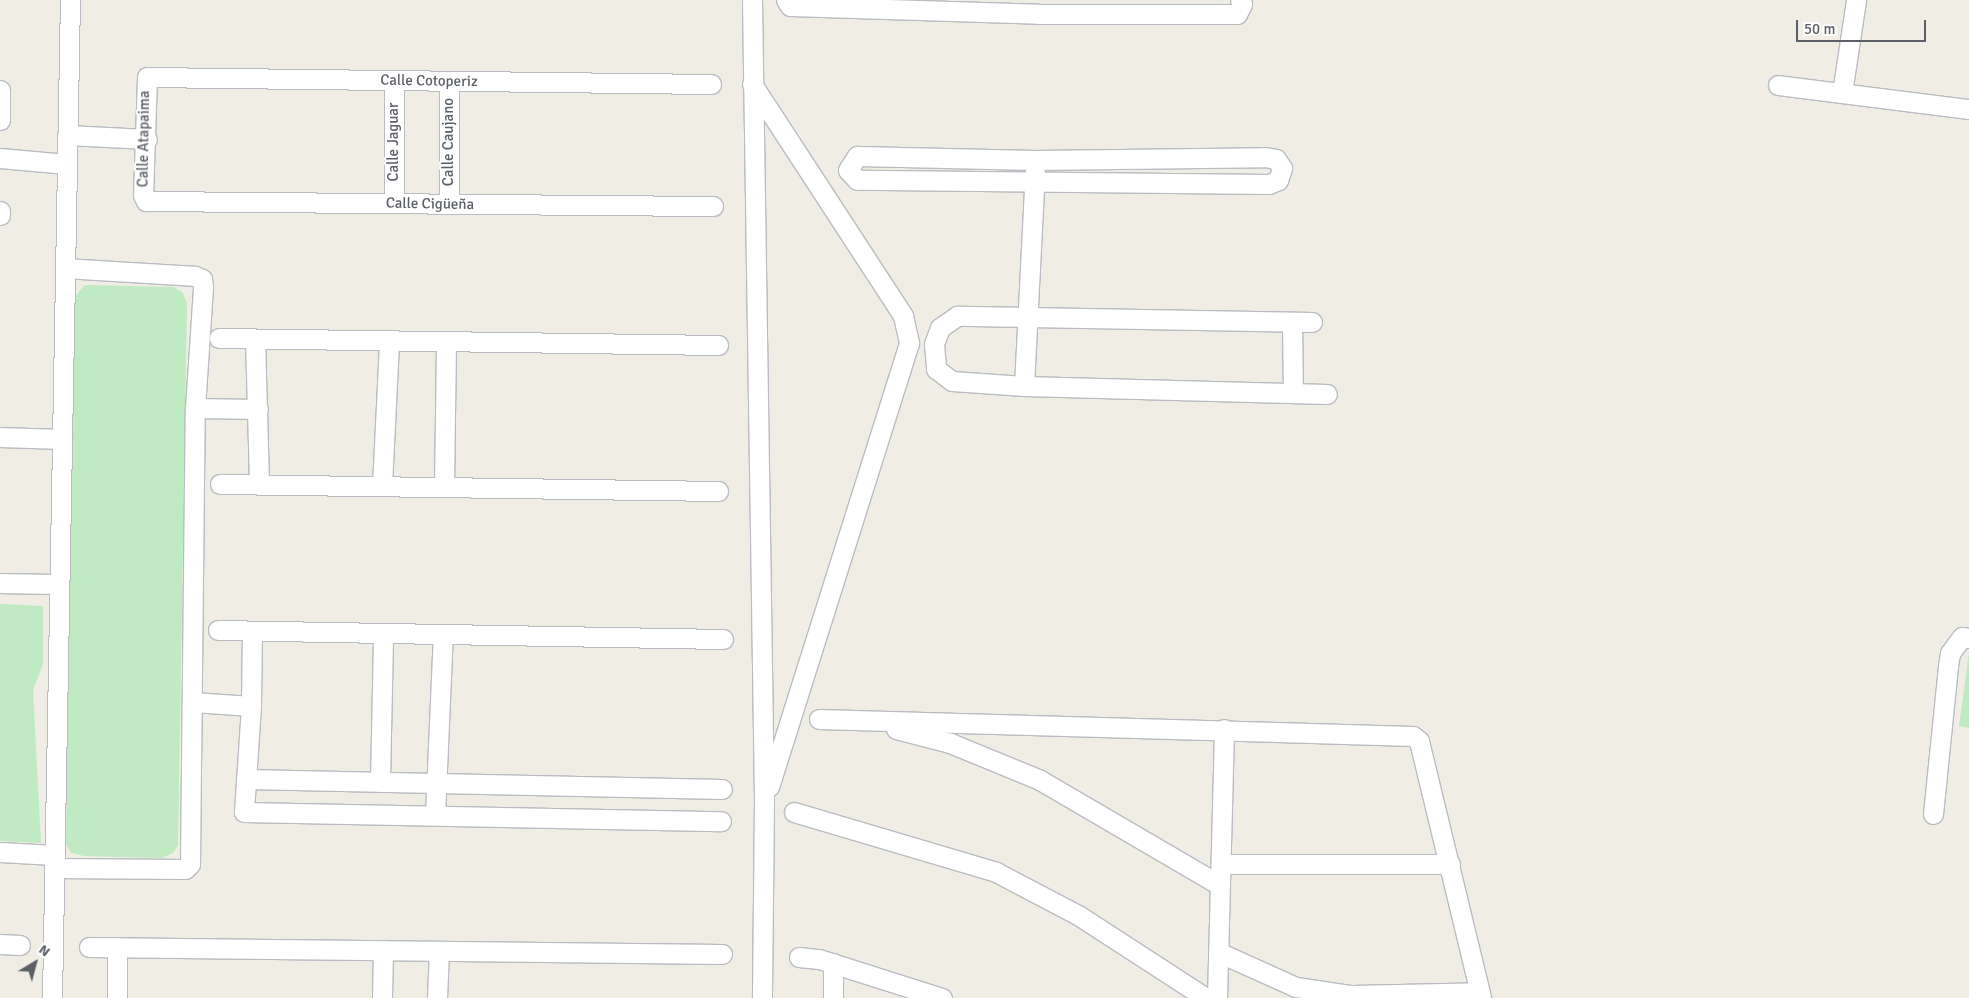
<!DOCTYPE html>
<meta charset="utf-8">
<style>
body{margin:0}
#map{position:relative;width:1969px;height:998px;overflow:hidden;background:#f0eee4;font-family:Signika,sans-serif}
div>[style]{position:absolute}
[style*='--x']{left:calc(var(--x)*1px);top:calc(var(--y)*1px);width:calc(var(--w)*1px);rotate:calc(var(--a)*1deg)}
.green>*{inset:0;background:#bfeac2}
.roads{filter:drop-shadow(1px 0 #b9bcc1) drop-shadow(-1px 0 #b9bcc1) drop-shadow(0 1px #b9bcc1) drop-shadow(0 -1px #b9bcc1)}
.minor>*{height:19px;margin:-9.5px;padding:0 9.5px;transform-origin:9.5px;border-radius:9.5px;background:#fff}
span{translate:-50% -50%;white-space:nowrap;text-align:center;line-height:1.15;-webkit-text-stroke:4px #fff;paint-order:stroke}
.street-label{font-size:15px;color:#5c6066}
.north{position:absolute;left:10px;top:938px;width:50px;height:50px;-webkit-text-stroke:4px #fff;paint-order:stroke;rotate:37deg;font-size:14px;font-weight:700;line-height:20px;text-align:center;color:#5c6066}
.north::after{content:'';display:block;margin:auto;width:18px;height:22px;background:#5c6066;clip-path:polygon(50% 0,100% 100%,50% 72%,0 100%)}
.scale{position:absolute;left:1796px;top:20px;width:130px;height:22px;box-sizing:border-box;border:2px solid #5c6066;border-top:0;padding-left:6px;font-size:15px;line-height:18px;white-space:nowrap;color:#5c6066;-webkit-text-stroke:4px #fff;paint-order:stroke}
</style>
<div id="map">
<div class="green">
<div style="clip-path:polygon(85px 285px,174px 287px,182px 292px,187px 303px,178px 845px,173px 853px,162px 858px,84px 856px,71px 853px,66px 844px,71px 301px)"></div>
<div style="clip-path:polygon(0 604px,43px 606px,43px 664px,33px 690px,41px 843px,0 841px)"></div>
<div style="clip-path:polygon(1969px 652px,1969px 728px,1959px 726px)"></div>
</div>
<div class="roads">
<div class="minor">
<div style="--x:752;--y:0;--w:801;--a:89.14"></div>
<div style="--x:764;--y:801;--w:197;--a:90.6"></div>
<div style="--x:786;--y:0;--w:7;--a:56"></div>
<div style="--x:790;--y:6;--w:249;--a:1.8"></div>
<div style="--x:1039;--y:14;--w:198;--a:0"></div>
<div style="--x:1237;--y:14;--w:11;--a:-63"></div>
<div style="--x:1242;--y:4;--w:4;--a:-117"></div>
<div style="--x:394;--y:80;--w:123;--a:90"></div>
<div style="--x:449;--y:81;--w:123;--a:90"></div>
<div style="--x:711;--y:84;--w:564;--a:-179.29"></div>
<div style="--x:147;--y:77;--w:118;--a:91.9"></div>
<div style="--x:143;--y:195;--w:7;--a:63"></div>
<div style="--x:146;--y:201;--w:567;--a:0.51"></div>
<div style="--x:752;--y:84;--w:277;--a:56.9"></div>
<div style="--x:903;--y:316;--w:28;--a:77"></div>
<div style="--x:909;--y:343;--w:465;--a:107.5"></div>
<div style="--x:1778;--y:85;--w:193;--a:7.2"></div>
<div style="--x:0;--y:90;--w:30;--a:90"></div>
<div style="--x:1842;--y:93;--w:94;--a:-81.4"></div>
<div style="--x:67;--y:135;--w:80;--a:2.9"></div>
<div style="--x:857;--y:156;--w:178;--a:1.3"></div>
<div style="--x:1035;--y:160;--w:230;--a:-0.7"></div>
<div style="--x:1265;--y:157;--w:11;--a:10"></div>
<div style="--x:1276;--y:159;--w:11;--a:56"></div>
<div style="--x:1282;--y:168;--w:13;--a:108"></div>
<div style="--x:1278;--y:180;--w:10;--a:156"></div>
<div style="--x:1269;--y:184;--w:412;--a:-179.4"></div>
<div style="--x:857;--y:180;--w:13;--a:-132"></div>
<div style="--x:848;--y:170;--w:17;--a:-57"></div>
<div style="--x:0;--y:158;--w:67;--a:5.1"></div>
<div style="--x:0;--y:211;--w:4;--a:90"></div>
<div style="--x:1292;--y:322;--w:71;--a:89.2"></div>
<div style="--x:1312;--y:322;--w:355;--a:-179"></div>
<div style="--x:957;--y:316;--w:21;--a:145"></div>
<div style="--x:940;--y:328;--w:17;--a:111"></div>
<div style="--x:934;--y:344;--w:25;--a:85"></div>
<div style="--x:936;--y:369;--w:20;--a:37"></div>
<div style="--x:952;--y:381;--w:72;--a:4"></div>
<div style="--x:1024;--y:386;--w:303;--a:1.5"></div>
<div style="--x:219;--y:338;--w:499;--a:0.8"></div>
<div style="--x:255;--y:339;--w:145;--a:88.4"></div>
<div style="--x:1024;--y:386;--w:215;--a:-87.1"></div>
<div style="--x:195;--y:408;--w:63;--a:0.9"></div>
<div style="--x:0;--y:437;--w:62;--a:1.8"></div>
<div style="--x:220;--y:484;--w:498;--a:0.8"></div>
<div style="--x:382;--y:486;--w:145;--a:-87.2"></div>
<div style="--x:444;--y:487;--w:145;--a:-89.2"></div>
<div style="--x:0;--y:583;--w:59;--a:1"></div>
<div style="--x:218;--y:630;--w:505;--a:1.02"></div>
<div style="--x:252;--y:631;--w:75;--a:90.8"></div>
<div style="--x:251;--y:706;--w:106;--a:93.8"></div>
<div style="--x:244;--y:812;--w:477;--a:1.1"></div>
<div style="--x:193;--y:702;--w:58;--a:3.9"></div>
<div style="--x:819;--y:719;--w:594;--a:1.64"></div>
<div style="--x:1413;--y:736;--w:8;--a:40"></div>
<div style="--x:1419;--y:741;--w:264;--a:76.4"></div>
<div style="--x:896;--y:729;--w:56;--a:14.5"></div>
<div style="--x:950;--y:743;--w:97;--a:22.3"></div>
<div style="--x:1040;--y:780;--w:208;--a:30.3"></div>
<div style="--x:246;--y:779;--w:476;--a:1.2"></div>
<div style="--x:380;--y:782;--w:148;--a:-88.8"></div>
<div style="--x:794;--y:812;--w:211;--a:16.5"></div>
<div style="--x:996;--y:872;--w:93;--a:27.7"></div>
<div style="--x:1078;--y:915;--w:153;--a:33"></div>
<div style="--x:1933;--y:814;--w:149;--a:-84.2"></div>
<div style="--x:1948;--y:666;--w:13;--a:-81"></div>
<div style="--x:1950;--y:653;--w:20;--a:-53"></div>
<div style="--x:1962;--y:637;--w:7;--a:8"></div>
<div style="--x:435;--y:815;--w:180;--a:-87.5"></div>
<div style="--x:0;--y:852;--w:54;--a:3.2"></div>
<div style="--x:1221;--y:864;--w:229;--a:0"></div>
<div style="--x:54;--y:868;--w:131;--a:0.4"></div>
<div style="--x:185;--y:869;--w:7;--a:-45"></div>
<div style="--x:190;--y:864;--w:456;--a:-89.4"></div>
<div style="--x:195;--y:408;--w:122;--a:-86.2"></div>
<div style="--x:203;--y:286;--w:7;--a:-98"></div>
<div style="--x:202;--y:279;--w:8;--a:-157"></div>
<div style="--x:195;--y:276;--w:130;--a:-176.5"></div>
<div style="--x:0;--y:944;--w:20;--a:3"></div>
<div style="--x:89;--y:947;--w:633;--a:0.63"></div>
<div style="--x:1218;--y:952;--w:85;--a:24.2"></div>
<div style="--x:1296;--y:987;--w:56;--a:8.3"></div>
<div style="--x:1351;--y:995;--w:128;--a:-1.3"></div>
<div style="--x:799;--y:957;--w:20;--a:6"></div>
<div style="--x:819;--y:959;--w:129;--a:17.6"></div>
<div style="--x:52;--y:998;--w:998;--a:-88.97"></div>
<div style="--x:117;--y:998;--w:51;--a:-90"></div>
<div style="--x:382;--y:998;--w:48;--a:-88.8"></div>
<div style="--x:437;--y:998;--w:47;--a:-87.6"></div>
<div style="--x:833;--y:998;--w:35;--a:-90"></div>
<div style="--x:1217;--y:998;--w:269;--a:-88.5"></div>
</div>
</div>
<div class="street-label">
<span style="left:429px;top:81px;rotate:1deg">Calle Cotoperiz</span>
<span style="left:144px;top:139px;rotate:-89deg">Calle Atapaima</span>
<span style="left:394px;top:142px;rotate:-90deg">Calle Jaguar</span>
<span style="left:449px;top:142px;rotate:-90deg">Calle Caujano</span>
<span style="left:430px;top:204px;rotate:1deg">Calle Cigüeña</span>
</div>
<div class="north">N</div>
<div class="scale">50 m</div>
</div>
